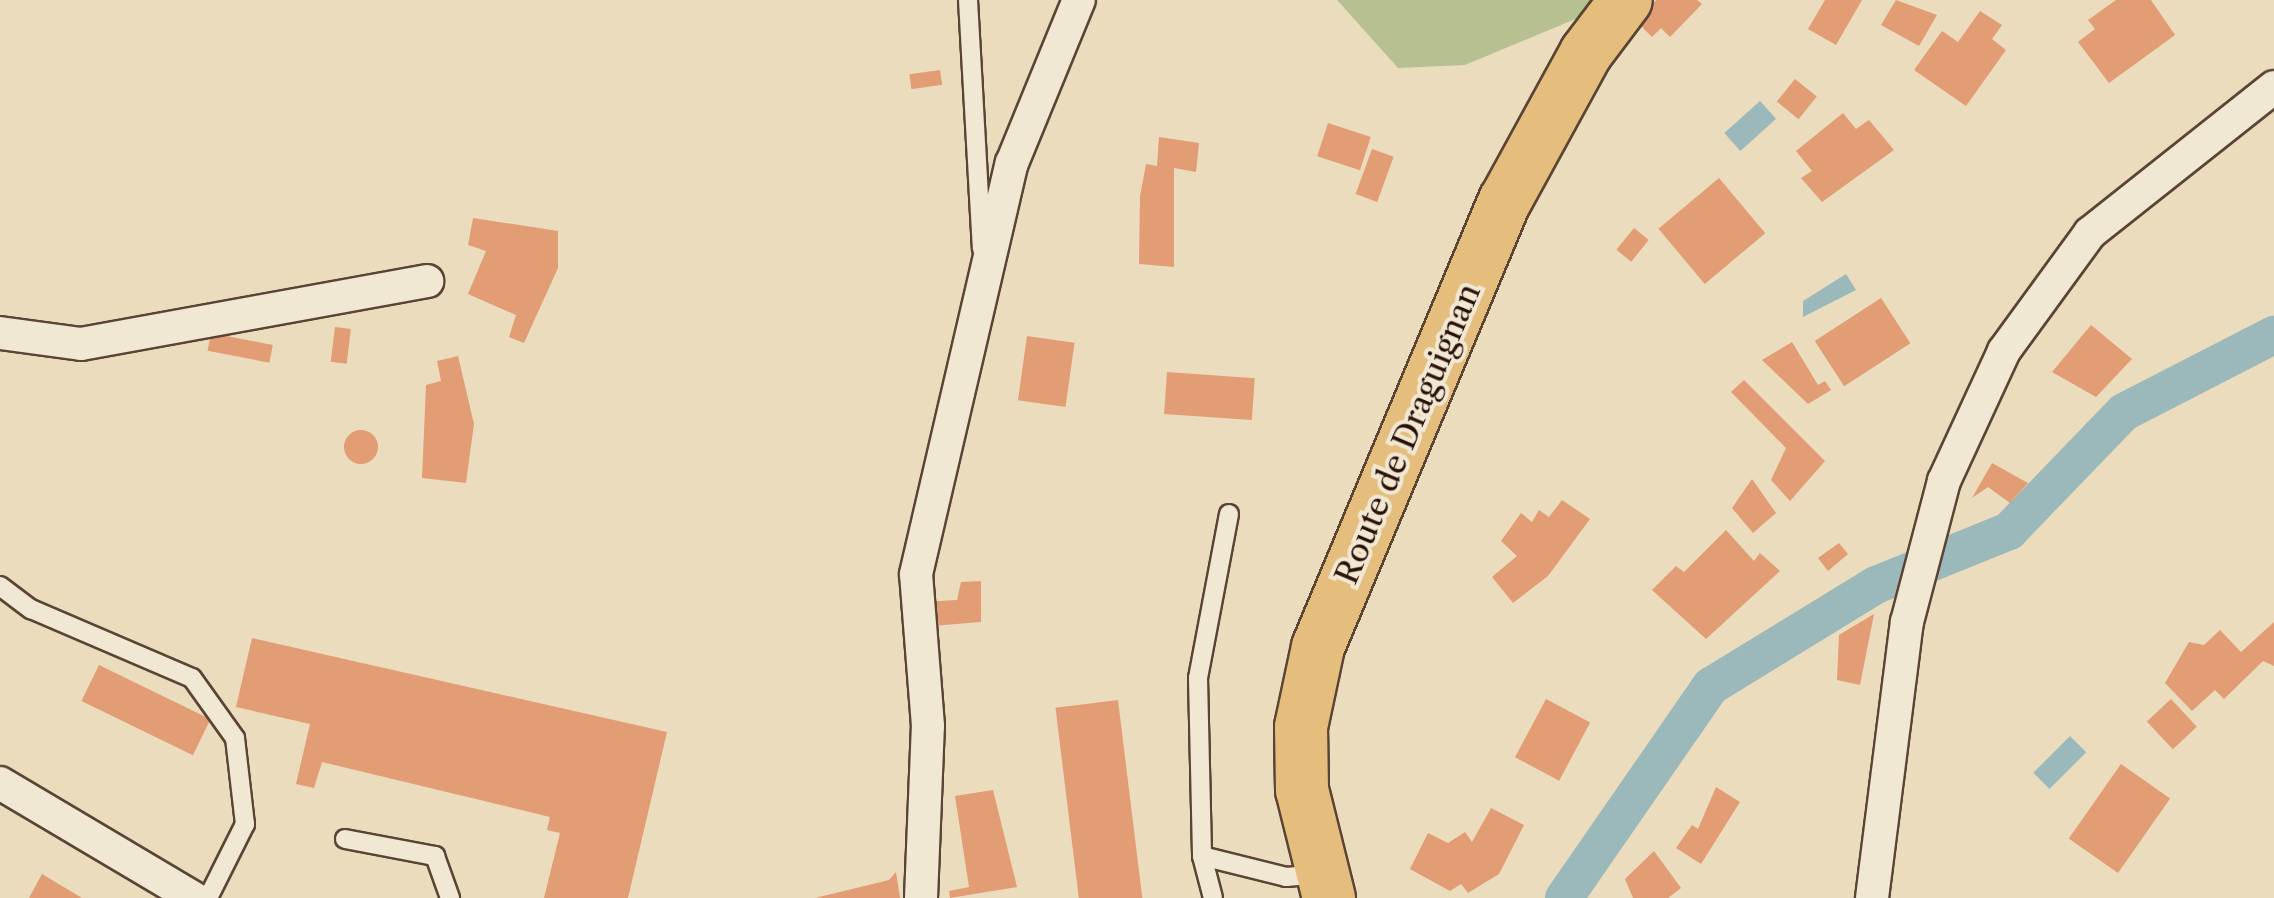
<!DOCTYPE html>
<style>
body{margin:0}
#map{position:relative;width:2274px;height:898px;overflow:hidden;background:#eadcbd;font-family:"Libre Caslon Text",serif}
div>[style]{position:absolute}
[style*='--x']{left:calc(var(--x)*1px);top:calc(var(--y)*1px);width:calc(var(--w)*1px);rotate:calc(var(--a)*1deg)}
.green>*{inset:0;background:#b7c090}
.water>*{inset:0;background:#9bb9ba;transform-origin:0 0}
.canal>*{height:38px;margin:-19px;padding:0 19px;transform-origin:19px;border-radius:19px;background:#9bb9ba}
.building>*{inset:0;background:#e29d75;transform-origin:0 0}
.round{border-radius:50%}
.roads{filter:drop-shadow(2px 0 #5a4434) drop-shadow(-2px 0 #5a4434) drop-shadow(0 2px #5a4434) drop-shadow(0 -2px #5a4434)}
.service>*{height:18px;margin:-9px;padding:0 9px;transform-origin:9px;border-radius:9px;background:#f1e8d4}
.minor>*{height:32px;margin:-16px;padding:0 16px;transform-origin:16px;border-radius:16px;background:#f1e8d4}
.primary>*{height:52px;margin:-26px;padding:0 26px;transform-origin:26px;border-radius:26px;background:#e5be7e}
span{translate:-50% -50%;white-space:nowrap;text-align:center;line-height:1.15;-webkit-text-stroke:8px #f1e8d4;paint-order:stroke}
.street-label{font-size:32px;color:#2a1107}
</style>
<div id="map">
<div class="green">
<div style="clip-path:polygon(1337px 0,1600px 0,1592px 12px,1465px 65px,1398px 68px)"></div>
</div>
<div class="water">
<div style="left:1760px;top:101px;width:24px;height:48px;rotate:48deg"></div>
<div style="clip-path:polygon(1846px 274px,1856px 290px,1803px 317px,1803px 301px)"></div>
<div style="left:2070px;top:736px;width:23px;height:52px;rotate:45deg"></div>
</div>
<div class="canal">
<div style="--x:1564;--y:898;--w:258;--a:-55.3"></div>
<div style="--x:1711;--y:686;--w:193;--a:-31.5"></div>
<div style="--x:1876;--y:585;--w:144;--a:-22.1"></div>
<div style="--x:2009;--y:531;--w:165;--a:-46"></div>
<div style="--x:2124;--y:412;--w:169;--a:-27.2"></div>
</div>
<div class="building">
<div style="clip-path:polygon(1656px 0,1697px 0,1702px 4px,1670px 37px,1661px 28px,1652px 37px,1638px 23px)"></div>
<div style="clip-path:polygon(1825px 0,1862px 0,1836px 45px,1808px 29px)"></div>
<div style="clip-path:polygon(1896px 0,1937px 15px,1919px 46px,1881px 25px)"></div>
<div style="clip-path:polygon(2116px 0,2151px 0,2175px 35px,2109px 83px,2078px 42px,2095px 29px,2088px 20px)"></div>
<div style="clip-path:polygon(1980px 11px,2002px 25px,1992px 39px,2006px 50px,1966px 106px,1914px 70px,1942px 31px,1958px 42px)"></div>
<div style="left:940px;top:70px;width:15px;height:31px;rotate:82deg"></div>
<div style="left:1795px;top:79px;width:28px;height:29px;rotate:39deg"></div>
<div style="clip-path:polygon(1843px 113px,1856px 129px,1869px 120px,1894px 150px,1822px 202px,1801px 178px,1812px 171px,1796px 151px)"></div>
<div style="left:1328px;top:123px;width:45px;height:35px;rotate:18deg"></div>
<div style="clip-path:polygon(1159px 137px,1199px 143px,1196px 172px,1174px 168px,1174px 267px,1139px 264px,1140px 196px,1146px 164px,1157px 166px)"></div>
<div style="left:1372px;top:149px;width:23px;height:48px;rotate:20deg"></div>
<div style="left:1719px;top:178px;width:72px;height:79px;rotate:50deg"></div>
<div style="clip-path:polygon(473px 218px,558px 231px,558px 268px,524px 343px,509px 337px,516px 315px,468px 294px,486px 251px,468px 245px)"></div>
<div style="left:1634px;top:228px;width:19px;height:28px;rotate:39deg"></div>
<div style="left:1881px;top:298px;width:54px;height:79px;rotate:57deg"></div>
<div style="clip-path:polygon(2091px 325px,2132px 359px,2096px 397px,2052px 372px)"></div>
<div style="left:335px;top:327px;width:16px;height:35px;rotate:7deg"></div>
<div style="left:211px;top:333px;width:63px;height:18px;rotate:11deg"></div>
<div style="left:1027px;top:336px;width:48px;height:65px;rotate:8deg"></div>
<div style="clip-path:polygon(1792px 342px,1818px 385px,1825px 381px,1831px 390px,1808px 404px,1762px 360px)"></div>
<div style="clip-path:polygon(458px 356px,474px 424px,466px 483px,422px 478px,426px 385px,441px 381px,437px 361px)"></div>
<div style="left:1167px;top:372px;width:88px;height:42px;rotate:4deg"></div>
<div style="clip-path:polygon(1744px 380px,1825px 461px,1790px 501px,1771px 480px,1786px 448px,1731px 392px)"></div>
<div class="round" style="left:344px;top:430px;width:34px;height:34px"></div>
<div style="clip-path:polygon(1992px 463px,2028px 483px,2010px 503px,1988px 487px,1972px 498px)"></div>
<div style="clip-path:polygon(1752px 479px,1776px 513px,1753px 533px,1732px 508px)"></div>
<div style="clip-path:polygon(1562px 500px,1590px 519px,1548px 576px,1513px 603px,1492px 577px,1517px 556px,1501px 541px,1521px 513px,1532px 522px,1539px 510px,1549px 517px)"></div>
<div style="clip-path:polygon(1726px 530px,1754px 561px,1760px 553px,1780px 571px,1706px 639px,1652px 590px,1676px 566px,1684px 572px)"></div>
<div style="clip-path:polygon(1839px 543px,1848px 554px,1828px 571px,1818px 558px)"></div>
<div style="clip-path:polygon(981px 581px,981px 622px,920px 627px,921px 602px,957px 600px,961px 582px)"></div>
<div style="clip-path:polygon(1874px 614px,1860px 685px,1837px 680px,1839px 635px)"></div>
<div style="clip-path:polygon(2274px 622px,2274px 666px,2263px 661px,2224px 699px,2215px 690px,2192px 711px,2165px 683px,2189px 642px,2204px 645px,2220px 630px,2241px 652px)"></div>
<div style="clip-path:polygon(252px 638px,667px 732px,628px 898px,544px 898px,560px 833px,547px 830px,550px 817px,322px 762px,314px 788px,296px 784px,310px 724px,236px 707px)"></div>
<div style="left:99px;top:665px;width:124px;height:40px;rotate:26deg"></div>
<div style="left:1546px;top:699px;width:50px;height:66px;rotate:28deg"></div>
<div style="left:2171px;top:699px;width:38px;height:33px;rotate:47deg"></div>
<div style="left:1118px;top:700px;width:200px;height:63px;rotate:83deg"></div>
<div style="left:2121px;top:764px;width:60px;height:91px;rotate:35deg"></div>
<div style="clip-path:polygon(1716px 787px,1740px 802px,1701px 864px,1676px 848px,1692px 825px,1698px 829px)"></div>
<div style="clip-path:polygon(993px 790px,1017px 887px,950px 898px,949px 891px,969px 887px,955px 796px)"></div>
<div style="clip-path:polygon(1491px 808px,1524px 825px,1499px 874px,1468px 893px,1461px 884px,1450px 891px,1410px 869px,1428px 833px,1448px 843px,1465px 832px,1472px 842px)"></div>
<div style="clip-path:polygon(1654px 851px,1681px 888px,1668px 898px,1633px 898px,1625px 879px)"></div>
<div style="clip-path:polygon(896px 872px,900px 898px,815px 898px,889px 880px)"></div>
<div style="clip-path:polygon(42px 874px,82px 898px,29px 898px)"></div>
</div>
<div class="roads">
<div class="service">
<div style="--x:968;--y:0;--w:249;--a:86.8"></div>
<div style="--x:1229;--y:514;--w:167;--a:100.7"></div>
<div style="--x:1198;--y:678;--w:178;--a:88.7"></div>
<div style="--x:1202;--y:856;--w:87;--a:14"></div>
<div style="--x:1286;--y:877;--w:32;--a:-5"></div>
<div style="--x:0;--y:586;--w:39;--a:37"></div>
<div style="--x:31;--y:609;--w:175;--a:23.2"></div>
<div style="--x:192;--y:678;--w:74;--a:54.4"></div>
<div style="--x:235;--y:738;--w:87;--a:83.4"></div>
<div style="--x:245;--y:824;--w:83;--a:116.6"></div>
<div style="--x:345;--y:839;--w:92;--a:10.7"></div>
<div style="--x:435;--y:856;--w:45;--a:70.3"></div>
<div style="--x:1202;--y:856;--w:43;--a:75.3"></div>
</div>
<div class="minor">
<div style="--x:0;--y:333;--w:82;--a:7.7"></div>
<div style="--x:81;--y:344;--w:352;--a:-10.3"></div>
<div style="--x:0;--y:783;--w:226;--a:30.7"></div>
<div style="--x:921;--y:898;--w:172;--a:-87.7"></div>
<div style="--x:928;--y:726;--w:152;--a:-94.5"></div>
<div style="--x:916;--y:574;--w:422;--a:-76.9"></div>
<div style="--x:1012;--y:163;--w:176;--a:-67.7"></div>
<div style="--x:1872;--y:898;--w:278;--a:-82.8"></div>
<div style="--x:1907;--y:622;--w:146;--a:-75.3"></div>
<div style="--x:1944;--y:481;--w:143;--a:-65.2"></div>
<div style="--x:2004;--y:351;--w:146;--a:-53.9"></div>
<div style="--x:2090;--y:233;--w:235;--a:-38.4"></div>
</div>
<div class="primary">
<div style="--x:1329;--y:898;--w:111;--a:-104"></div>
<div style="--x:1302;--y:790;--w:63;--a:-90.9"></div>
<div style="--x:1301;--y:727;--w:82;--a:-78"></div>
<div style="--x:1318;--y:647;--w:484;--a:-67.3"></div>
<div style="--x:1505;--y:201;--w:169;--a:-61.3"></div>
<div style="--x:1586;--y:53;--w:66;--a:-53"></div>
</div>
</div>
<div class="street-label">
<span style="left:1408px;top:434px;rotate:-67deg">Route de Draguignan</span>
</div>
</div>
